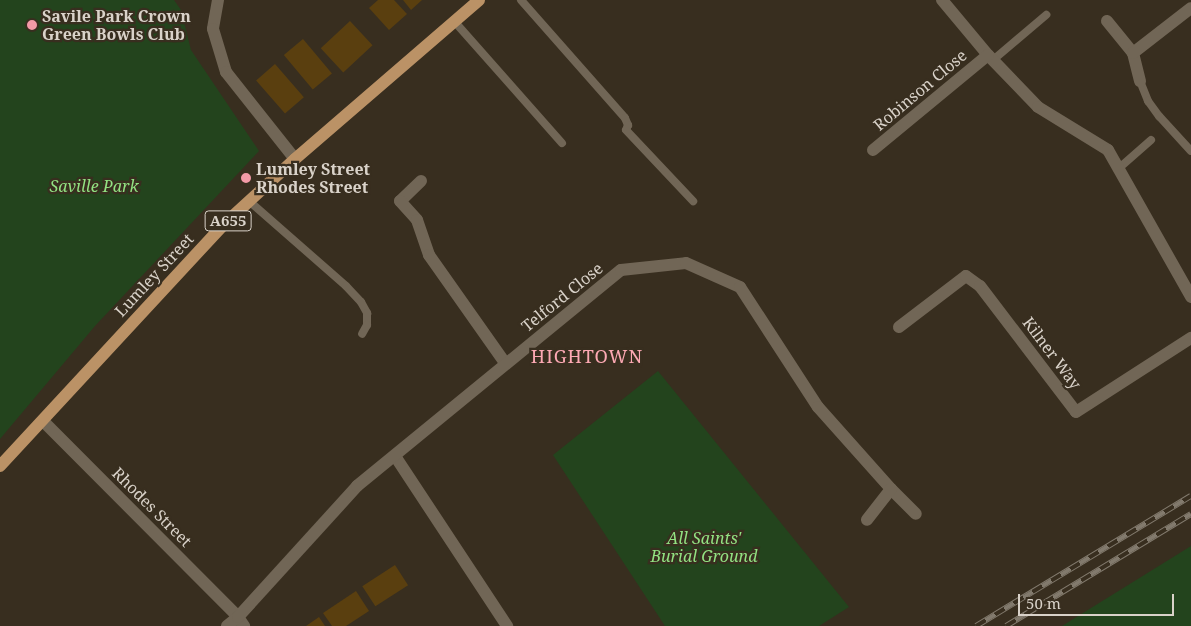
<!DOCTYPE html>
<style>
body{margin:0}
#map{position:relative;width:1191px;height:626px;overflow:hidden;background:#382e1f;font-family:"Noto Serif",serif}
div>[style]{position:absolute}
[style*='--x']{left:calc(var(--x)*1px);top:calc(var(--y)*1px);width:calc(var(--w)*1px);rotate:calc(var(--a)*1deg)}
.green>*{inset:0;background:#23441d}
.building>*{inset:0;background:#5a3f0f;transform-origin:0 0}
.lane>*{height:8px;margin:-4px;padding:0 4px;transform-origin:4px;border-radius:4px;background:#716656}
.street>*{height:12px;margin:-6px;padding:0 6px;transform-origin:6px;border-radius:6px;background:#716656}
.primary>*{height:12px;margin:-6px;padding:0 6px;transform-origin:6px;border-radius:6px;background:#bb9266}
.rail>*{height:5.5px;margin-top:-2.75px;transform-origin:0;background:repeating-linear-gradient(90deg,#382e1f 0 11px,#827a6d 0 22px);box-sizing:border-box;border-block:1px solid #827a6d}
.dots>*{width:14px;height:14px;translate:-50% -50%;box-sizing:border-box;border:2px solid #382e1f;border-radius:50%}
span{translate:-50% -50%;white-space:nowrap;text-align:center;line-height:1.15;-webkit-text-stroke:4.5px #382e1f;paint-order:stroke}
.shield-label span{padding:1px 4px;background:#382e1f;border:1px solid;border-radius:4px;-webkit-text-stroke-width:0}
.shield-label{font-size:15px;color:#d9d2c9;font-weight:700}
.poi-label{font-size:16px;color:#d9d2c9;font-weight:700}
.left{translate:0 -50%;text-align:left}
.street-label{font-size:16px;color:#d9d2c9}
.park-label{font-size:16px;color:#92e282;font-style:italic}
.neighbourhood-label{font-size:18px;color:#fda9b4;letter-spacing:1px}
.scale{position:absolute;left:1018px;top:594px;width:156px;height:22px;box-sizing:border-box;border:2px solid #d9d2c9;border-top:0;padding-left:6px;font-size:15px;line-height:18px;white-space:nowrap;color:#d9d2c9;-webkit-text-stroke:4px #382e1f;paint-order:stroke}
</style>
<div id="map">
<div class="green">
<div style="clip-path:polygon(0 0,174px 0,181px 10px,191px 50px,259px 151px,95px 326px,0 439px)"></div>
<div style="clip-path:polygon(658px 371px,849px 607px,819px 626px,665px 626px,553px 455px)"></div>
<div style="clip-path:polygon(1191px 546px,1191px 626px,1062px 626px)"></div>
</div>
<div class="building">
<div style="clip-path:polygon(378px 0,394px 0,407px 14px,389px 30px,369px 8px)"></div>
<div style="clip-path:polygon(403px 0,422px 0,411px 10px)"></div>
<div style="left:350px;top:21px;width:33px;height:40px;rotate:47deg"></div>
<div style="left:303px;top:39px;width:45px;height:25px;rotate:50deg"></div>
<div style="left:275px;top:64px;width:44px;height:25px;rotate:49deg"></div>
<div style="left:395px;top:565px;width:24px;height:39px;rotate:57deg"></div>
<div style="clip-path:polygon(356px 591px,369px 611px,346px 626px,332px 626px,323px 613px)"></div>
<div style="clip-path:polygon(319px 617px,325px 626px,306px 626px)"></div>
</div>
<div class="lane">
<div style="--x:521;--y:0;--w:157;--a:48.6"></div>
<div style="--x:625;--y:118;--w:8;--a:67"></div>
<div style="--x:628;--y:125;--w:5;--a:112"></div>
<div style="--x:626;--y:130;--w:98;--a:46.7"></div>
<div style="--x:454;--y:21;--w:163;--a:48.5"></div>
<div style="--x:993;--y:60;--w:70;--a:-40.3"></div>
<div style="--x:1140;--y:81;--w:22;--a:68"></div>
<div style="--x:1148;--y:101;--w:19;--a:54"></div>
<div style="--x:1159;--y:116;--w:47;--a:47.6"></div>
<div style="--x:1118;--y:169;--w:44;--a:-41.3"></div>
<div style="--x:249;--y:201;--w:129;--a:41.2"></div>
<div style="--x:346;--y:286;--w:22;--a:47"></div>
<div style="--x:361;--y:302;--w:13;--a:61"></div>
<div style="--x:367;--y:313;--w:12;--a:90"></div>
<div style="--x:367;--y:325;--w:10;--a:119"></div>
</div>
<div class="street">
<div style="--x:218;--y:0;--w:29;--a:100"></div>
<div style="--x:213;--y:29;--w:45;--a:73.2"></div>
<div style="--x:226;--y:72;--w:111;--a:51.6"></div>
<div style="--x:942;--y:0;--w:72;--a:50.1"></div>
<div style="--x:988;--y:55;--w:72;--a:46.1"></div>
<div style="--x:1038;--y:107;--w:82;--a:31.6"></div>
<div style="--x:1108;--y:150;--w:169;--a:60.5"></div>
<div style="--x:1107;--y:21;--w:41;--a:50.9"></div>
<div style="--x:1133;--y:53;--w:29;--a:76"></div>
<div style="--x:1133;--y:53;--w:73;--a:-37.8"></div>
<div style="--x:873;--y:150;--w:149;--a:-39.6"></div>
<div style="--x:421;--y:181;--w:29;--a:136"></div>
<div style="--x:400;--y:201;--w:25;--a:48"></div>
<div style="--x:417;--y:220;--w:37;--a:71"></div>
<div style="--x:429;--y:255;--w:133;--a:54.8"></div>
<div style="--x:899;--y:327;--w:84;--a:-37.3"></div>
<div style="--x:966;--y:276;--w:17;--a:36"></div>
<div style="--x:980;--y:286;--w:158;--a:52.7"></div>
<div style="--x:1076;--y:412;--w:137;--a:-32.8"></div>
<div style="--x:43;--y:421;--w:276;--a:45.1"></div>
<div style="--x:238;--y:617;--w:11;--a:56"></div>
<div style="--x:395;--y:456;--w:204;--a:56.6"></div>
<div style="--x:891;--y:489;--w:35;--a:45"></div>
<div style="--x:227;--y:626;--w:14;--a:-39"></div>
<div style="--x:238;--y:617;--w:177;--a:-47.7"></div>
<div style="--x:357;--y:486;--w:341;--a:-39.3"></div>
<div style="--x:621;--y:270;--w:65;--a:-6.1"></div>
<div style="--x:686;--y:263;--w:59;--a:24"></div>
<div style="--x:740;--y:287;--w:143;--a:57"></div>
<div style="--x:818;--y:407;--w:110;--a:48.3"></div>
<div style="--x:891;--y:489;--w:39;--a:128"></div>
</div>
<div class="primary">
<div style="--x:0;--y:466;--w:326;--a:-47.2"></div>
<div style="--x:221;--y:227;--w:100;--a:-42.6"></div>
<div style="--x:295;--y:159;--w:243;--a:-40.8"></div>
</div>
<div class="rail">
<div style="--x:976;--y:626;--w:251;--a:-31.2"></div>
<div style="--x:1006;--y:626;--w:216;--a:-31.2"></div>
</div>
<div class="dots">
<div style="left:32px;top:25px;background:#f39aa7"></div>
<div style="left:246px;top:178px;background:#f39aa7"></div>
</div>
<div class="shield-label">
<span style="left:228px;top:221px">A655</span>
</div>
<div class="poi-label">
<span class="left" style="left:42px;top:25px">Savile Park Crown<br>Green Bowls Club</span>
<span class="left" style="left:256px;top:178px">Lumley Street<br>Rhodes Street</span>
</div>
<div class="street-label">
<span style="left:920px;top:90px;rotate:-40deg">Robinson Close</span>
<span style="left:154px;top:275px;rotate:-47deg">Lumley Street</span>
<span style="left:562px;top:297px;rotate:-39deg">Telford Close</span>
<span style="left:1052px;top:353px;rotate:53deg">Kilner Way</span>
<span style="left:152px;top:507px;rotate:45deg">Rhodes Street</span>
</div>
<div class="park-label">
<span style="left:94px;top:186px">Saville Park</span>
<span style="left:704px;top:547px">All Saints'<br>Burial Ground</span>
</div>
<div class="neighbourhood-label">
<span style="left:587px;top:356px">HIGHTOWN</span>
</div>
<div class="scale">50 m</div>
</div>
